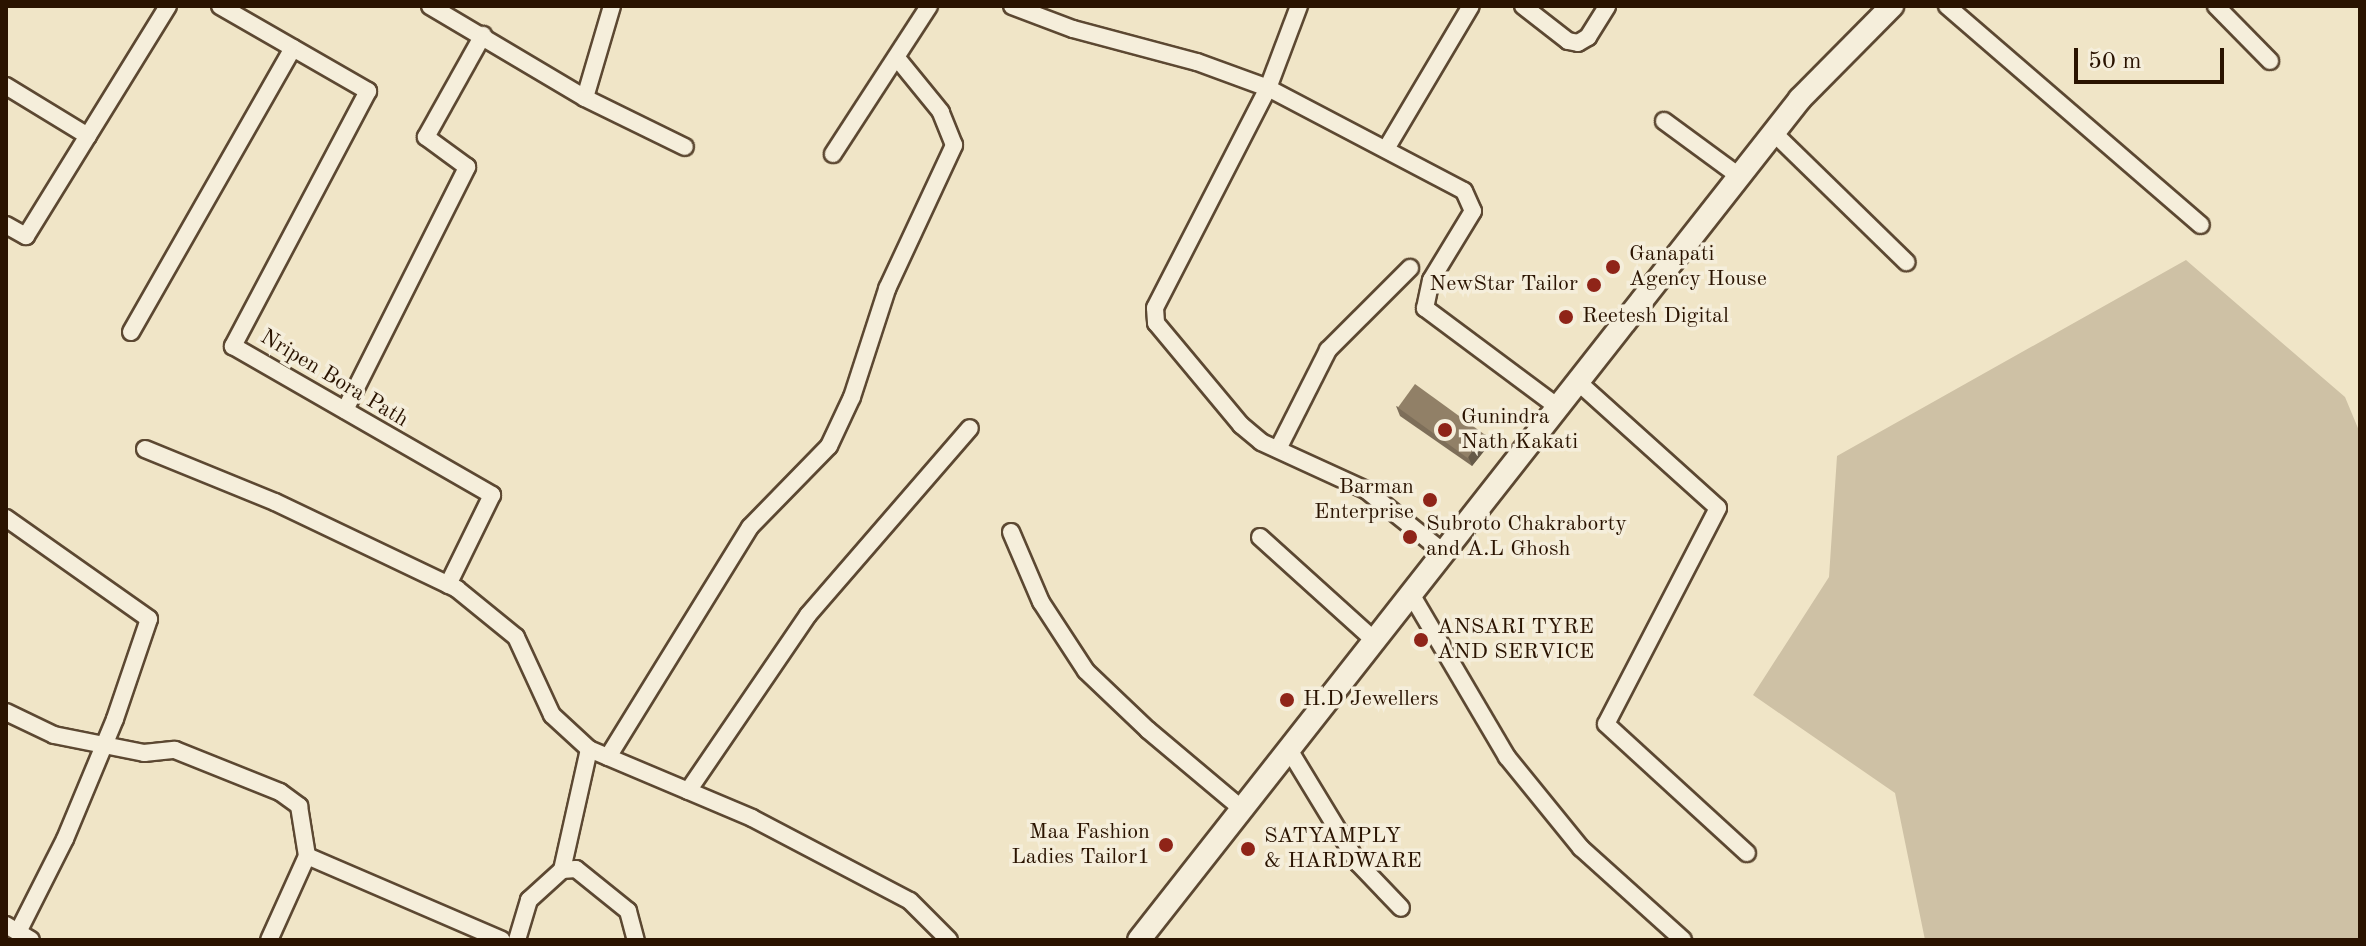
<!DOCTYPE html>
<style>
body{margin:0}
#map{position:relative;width:2366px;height:946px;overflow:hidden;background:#f0e5c7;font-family:"Old Standard TT",serif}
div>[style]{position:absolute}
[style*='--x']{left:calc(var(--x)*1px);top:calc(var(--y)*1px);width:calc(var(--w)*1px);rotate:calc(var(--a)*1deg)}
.green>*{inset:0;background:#cec1a5}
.roads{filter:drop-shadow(2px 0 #5c4832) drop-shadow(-2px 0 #5c4832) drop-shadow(0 2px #5c4832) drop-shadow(0 -2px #5c4832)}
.street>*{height:16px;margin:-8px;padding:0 8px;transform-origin:8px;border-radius:8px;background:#f5eedb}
.secondary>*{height:22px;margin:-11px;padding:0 11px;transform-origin:11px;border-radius:11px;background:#f5eedb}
.wall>*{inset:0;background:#7d6e59}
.shaded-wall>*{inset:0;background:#665a48}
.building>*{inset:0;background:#918067;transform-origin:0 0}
.dots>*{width:22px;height:22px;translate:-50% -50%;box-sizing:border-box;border:4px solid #f5eedb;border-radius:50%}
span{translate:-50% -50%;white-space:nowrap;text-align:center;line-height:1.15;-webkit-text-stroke:7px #f5eedb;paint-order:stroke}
.poi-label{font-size:22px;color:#2a1300}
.left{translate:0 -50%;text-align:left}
.right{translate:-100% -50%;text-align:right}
.street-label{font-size:22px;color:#2a1300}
.frame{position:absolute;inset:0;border:8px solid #2a1300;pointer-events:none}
.scale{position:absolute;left:2074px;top:48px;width:150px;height:36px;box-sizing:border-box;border:4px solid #2a1300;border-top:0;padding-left:10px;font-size:24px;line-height:28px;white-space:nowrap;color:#2a1300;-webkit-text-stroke:6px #f5eedb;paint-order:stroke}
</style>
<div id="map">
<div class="green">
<div style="clip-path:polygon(2186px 260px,2345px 397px,2360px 433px,2360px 940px,1925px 940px,1895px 793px,1753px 695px,1829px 577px,1837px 456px)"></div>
</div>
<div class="roads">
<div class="street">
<div style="--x:220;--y:6;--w:171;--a:29.9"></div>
<div style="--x:368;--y:91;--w:289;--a:117.9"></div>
<div style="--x:233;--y:346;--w:299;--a:29.9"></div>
<div style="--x:492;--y:495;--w:100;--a:116.1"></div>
<div style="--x:430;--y:6;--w:180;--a:30.7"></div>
<div style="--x:612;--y:6;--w:96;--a:106.4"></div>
<div style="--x:585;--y:98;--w:111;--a:26.1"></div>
<div style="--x:1012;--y:6;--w:65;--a:20.7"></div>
<div style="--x:1073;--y:29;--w:128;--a:14.9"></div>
<div style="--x:1197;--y:62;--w:76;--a:20.1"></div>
<div style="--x:1268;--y:88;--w:221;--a:27.7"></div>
<div style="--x:1464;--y:191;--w:22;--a:66"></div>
<div style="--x:1473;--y:211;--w:81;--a:121.3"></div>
<div style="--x:1431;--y:280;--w:29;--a:102"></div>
<div style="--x:1425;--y:308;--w:166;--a:36.7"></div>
<div style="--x:1299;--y:6;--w:88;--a:110.7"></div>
<div style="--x:1268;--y:88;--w:247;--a:117.2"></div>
<div style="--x:1155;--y:308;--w:15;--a:86"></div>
<div style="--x:1156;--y:323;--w:133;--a:50.2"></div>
<div style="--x:1241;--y:425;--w:26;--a:40"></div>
<div style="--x:1261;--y:442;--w:115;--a:24.6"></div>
<div style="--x:1366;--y:490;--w:99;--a:38.8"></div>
<div style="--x:1523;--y:6;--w:57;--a:37.9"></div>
<div style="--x:1568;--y:41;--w:10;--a:11"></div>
<div style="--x:1578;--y:43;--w:12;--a:-31"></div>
<div style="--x:1588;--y:37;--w:36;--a:-58"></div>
<div style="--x:1947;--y:6;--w:335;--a:40.8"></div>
<div style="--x:2216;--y:6;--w:77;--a:45.5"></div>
<div style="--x:6;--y:86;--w:96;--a:31.4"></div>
<div style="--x:1664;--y:121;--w:93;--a:36.3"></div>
<div style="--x:1774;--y:133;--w:185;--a:44.3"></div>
<div style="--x:1386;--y:149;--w:166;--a:-59.3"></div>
<div style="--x:833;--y:154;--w:176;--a:-57"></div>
<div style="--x:6;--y:225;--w:23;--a:29"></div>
<div style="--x:26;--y:236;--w:270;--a:-58.3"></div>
<div style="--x:131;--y:332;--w:327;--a:-60.3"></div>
<div style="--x:1578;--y:382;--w:188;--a:42"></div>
<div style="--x:1718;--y:508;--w:243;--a:117.4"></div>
<div style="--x:1606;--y:724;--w:191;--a:42.5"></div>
<div style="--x:345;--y:410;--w:272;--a:-63.3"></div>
<div style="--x:467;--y:167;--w:51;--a:-143.8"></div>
<div style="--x:426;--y:137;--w:117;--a:-60.8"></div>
<div style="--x:145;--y:449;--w:140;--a:22.2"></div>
<div style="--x:275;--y:502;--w:202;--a:25.5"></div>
<div style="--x:457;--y:589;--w:76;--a:39.1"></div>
<div style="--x:516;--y:637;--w:86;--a:65.2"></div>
<div style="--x:552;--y:715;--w:50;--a:42.6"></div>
<div style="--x:589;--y:749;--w:177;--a:22.9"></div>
<div style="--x:752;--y:818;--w:178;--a:27.7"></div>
<div style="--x:910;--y:901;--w:55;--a:45"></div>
<div style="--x:1278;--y:449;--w:111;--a:-63.2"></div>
<div style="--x:1328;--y:350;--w:116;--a:-45"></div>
<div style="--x:6;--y:518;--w:175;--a:35.2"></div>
<div style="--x:149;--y:619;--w:106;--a:108.8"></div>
<div style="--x:115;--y:719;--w:130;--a:112.6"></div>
<div style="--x:65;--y:839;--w:104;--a:116.8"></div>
<div style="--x:1011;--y:532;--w:76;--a:66.8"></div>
<div style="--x:1041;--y:602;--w:82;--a:56.9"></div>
<div style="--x:1086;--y:671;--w:86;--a:43.6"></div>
<div style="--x:1148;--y:730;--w:121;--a:40"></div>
<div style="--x:1260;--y:537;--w:154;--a:42.1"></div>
<div style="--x:1411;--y:594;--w:189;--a:59.5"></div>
<div style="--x:1507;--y:757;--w:117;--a:50.9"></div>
<div style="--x:1581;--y:848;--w:137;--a:42"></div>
<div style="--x:6;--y:712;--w:53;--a:25.6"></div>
<div style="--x:54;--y:735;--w:92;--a:11.3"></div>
<div style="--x:144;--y:753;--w:31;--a:-6"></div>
<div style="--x:175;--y:750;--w:113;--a:21.8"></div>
<div style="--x:280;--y:792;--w:24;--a:36"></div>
<div style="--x:299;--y:806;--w:51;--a:80.9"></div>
<div style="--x:307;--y:856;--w:92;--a:114.3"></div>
<div style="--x:1288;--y:748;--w:135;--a:58.7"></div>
<div style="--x:1358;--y:863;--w:62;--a:46.3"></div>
<div style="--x:608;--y:757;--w:270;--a:-58.3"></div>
<div style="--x:750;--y:527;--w:113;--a:-45.7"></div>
<div style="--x:829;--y:446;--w:54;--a:-64.9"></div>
<div style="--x:852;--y:397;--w:114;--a:-72"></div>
<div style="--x:887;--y:289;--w:159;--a:-65"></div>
<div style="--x:954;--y:145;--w:35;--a:-112"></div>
<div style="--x:941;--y:112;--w:70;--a:-129.2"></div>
<div style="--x:688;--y:791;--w:213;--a:-55.7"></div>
<div style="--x:808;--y:615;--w:247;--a:-49.1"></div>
<div style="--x:307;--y:856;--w:212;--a:23.3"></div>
<div style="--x:562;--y:870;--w:124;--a:-77.4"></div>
<div style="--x:6;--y:925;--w:29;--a:31"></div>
<div style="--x:517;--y:940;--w:42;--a:-73.3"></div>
<div style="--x:529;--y:900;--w:45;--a:-42.3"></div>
<div style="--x:562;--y:870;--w:14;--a:-4"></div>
<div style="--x:576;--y:869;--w:67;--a:38.9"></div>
<div style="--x:628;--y:911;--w:30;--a:75"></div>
</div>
<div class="secondary">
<div style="--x:1139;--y:940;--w:1070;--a:-51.83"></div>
<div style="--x:1800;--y:99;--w:131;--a:-45.3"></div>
</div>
</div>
<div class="wall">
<div style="clip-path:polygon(1396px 406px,1489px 445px,1472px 466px,1400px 416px)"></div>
</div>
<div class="shaded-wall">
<div style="clip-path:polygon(1485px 434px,1489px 445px,1472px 466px,1468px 456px)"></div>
</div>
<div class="building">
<div style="left:1415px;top:384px;width:86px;height:29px;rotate:36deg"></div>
</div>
<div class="dots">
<div style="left:1613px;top:267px;background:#8f2418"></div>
<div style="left:1594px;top:285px;background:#8f2418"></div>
<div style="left:1566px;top:317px;background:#8f2418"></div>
<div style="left:1445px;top:430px;background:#8f2418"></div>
<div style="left:1430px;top:500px;background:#8f2418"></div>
<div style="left:1410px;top:537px;background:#8f2418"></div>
<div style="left:1421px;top:640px;background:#8f2418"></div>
<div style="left:1287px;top:700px;background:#8f2418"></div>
<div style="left:1166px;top:845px;background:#8f2418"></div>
<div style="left:1248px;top:849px;background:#8f2418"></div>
</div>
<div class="poi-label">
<span class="left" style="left:1629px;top:267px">Ganapati<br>Agency House</span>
<span class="right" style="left:1578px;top:285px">NewStar Tailor</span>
<span class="left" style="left:1582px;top:317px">Reetesh Digital</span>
<span class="left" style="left:1461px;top:430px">Gunindra<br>Nath Kakati</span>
<span class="right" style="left:1414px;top:500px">Barman<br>Enterprise</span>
<span class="left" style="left:1426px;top:537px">Subroto Chakraborty<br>and A.L Ghosh</span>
<span class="left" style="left:1437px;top:640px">ANSARI TYRE<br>AND SERVICE</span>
<span class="left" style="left:1303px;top:700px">H.D Jewellers</span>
<span class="right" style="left:1150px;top:845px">Maa Fashion<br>Ladies Tailor1</span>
<span class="left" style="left:1264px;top:849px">SATYAMPLY<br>&amp; HARDWARE</span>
</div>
<div class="street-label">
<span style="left:334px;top:379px;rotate:31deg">Nripen Bora Path</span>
</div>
<div class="frame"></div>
<div class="scale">50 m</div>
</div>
